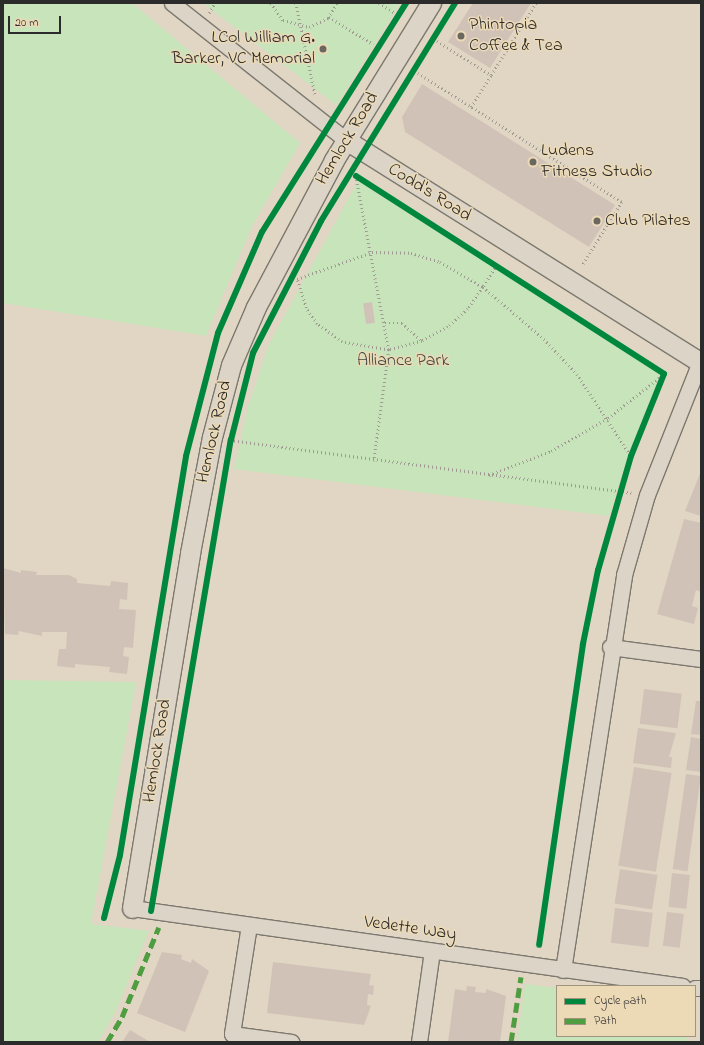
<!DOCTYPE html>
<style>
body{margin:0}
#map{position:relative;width:704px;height:1045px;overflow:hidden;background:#e0d6c3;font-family:"Indie Flower",sans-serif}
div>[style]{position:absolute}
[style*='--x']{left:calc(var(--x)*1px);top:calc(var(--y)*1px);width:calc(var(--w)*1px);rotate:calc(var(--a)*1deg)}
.green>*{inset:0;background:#c7e4bb}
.building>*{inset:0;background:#d1c2b8;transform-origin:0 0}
.path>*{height:2.5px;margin-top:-1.25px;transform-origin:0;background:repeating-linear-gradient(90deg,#a09b92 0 1px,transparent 0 4px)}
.roads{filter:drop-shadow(1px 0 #7c786f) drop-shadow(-1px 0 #7c786f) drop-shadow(0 1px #7c786f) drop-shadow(0 -1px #7c786f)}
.minor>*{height:15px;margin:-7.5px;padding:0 7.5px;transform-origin:7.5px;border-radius:7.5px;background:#dcd4c7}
.tertiary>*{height:19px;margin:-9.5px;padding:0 9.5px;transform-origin:9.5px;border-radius:9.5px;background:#dcd4c7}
.quiet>*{height:5px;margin-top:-2.5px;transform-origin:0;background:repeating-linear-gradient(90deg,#4f9d41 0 10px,transparent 0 15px)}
.cycleway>*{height:6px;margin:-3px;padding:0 3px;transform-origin:3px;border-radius:3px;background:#00873e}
.dots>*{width:11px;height:11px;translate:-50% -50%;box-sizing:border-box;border:2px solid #ecdab7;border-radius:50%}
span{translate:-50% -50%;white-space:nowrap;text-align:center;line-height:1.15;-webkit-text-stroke:3px #ecdab7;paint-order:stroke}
.poi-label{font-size:18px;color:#2b2b2b}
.left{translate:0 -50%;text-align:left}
.right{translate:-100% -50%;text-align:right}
.street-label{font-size:18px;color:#2b2b2b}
.park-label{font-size:18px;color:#3f4840}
.frame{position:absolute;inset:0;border:4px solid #2b2b2b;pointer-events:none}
.legend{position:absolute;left:556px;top:985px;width:140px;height:52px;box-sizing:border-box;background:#ecdab7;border:1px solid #9f947f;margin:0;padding:5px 7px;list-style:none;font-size:12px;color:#2b2b2b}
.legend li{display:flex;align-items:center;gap:8px;height:20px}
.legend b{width:20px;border:1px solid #9f947f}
.scale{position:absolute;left:8px;top:16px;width:53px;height:18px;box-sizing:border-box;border:2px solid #2b2b2b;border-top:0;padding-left:5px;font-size:12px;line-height:14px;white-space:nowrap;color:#2b2b2b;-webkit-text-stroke:3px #ecdab7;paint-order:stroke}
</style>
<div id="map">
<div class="green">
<div style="clip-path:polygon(3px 3px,132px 3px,300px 143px,252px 226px,206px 336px,3px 303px)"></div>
<div style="clip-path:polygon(203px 3px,400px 3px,336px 105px)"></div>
<div style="clip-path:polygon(358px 181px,661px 374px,629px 452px,609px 516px,234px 469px,248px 407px,269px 344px)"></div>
<div style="clip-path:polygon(3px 680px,136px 682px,91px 924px,149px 931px,115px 1013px,98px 1042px,3px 1042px)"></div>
<div style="clip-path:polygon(525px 984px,557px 988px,557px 1036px,687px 1036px,686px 1042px,517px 1042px)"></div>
</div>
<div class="building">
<div style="clip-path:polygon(473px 3px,531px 3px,490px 68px,448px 42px)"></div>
<div style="clip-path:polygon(422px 84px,615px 205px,589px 247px,405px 132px,402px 117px)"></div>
<div style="left:372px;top:302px;width:21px;height:9px;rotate:82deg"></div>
<div style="clip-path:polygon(701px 471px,701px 516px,685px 511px)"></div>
<div style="clip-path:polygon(684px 519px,701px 523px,701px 592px,696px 590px,692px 606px,698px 608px,694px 624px,657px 614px)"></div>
<div style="clip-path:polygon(3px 568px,21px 573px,21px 570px,37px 572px,36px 575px,69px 575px,77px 579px,77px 583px,110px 586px,111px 581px,128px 583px,127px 600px,120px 599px,119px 609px,136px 610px,133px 648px,124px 647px,123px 656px,129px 657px,127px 674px,109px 672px,110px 667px,75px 664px,75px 668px,57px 666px,59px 649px,66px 649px,67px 632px,42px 632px,42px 636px,19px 631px,18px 635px,5px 634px)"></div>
<div style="left:644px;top:689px;width:38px;height:35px;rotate:7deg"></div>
<div style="clip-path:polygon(696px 701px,701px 701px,701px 735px,691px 734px)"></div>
<div style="clip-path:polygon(638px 728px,676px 733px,669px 757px,672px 757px,671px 768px,633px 763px)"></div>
<div style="clip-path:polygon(691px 737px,701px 739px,701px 772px,686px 770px)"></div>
<div style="left:634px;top:767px;width:38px;height:100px;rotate:9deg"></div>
<div style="left:686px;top:774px;width:15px;height:96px;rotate:8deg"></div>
<div style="left:620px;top:869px;width:38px;height:35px;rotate:9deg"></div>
<div style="left:672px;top:873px;width:18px;height:34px;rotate:6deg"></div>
<div style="left:615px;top:908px;width:38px;height:35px;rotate:7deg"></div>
<div style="left:667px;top:912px;width:17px;height:34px;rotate:7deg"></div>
<div style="clip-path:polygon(162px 952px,182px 955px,181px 959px,191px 963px,192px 959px,209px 971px,185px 1032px,137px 1013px)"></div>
<div style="clip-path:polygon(273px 962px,371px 974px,369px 985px,374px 986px,373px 995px,368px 994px,367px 1005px,371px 1006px,364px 1025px,267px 1013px)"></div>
<div style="clip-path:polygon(467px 986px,476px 987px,475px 992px,486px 993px,486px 989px,506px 996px,500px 1042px,448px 1042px,455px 989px,466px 991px)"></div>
<div style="clip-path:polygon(130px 1030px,150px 1042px,122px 1042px)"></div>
</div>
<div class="path">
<div style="--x:271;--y:3;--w:21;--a:55"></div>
<div style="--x:283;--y:20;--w:27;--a:15"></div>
<div style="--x:309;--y:27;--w:21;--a:-25"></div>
<div style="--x:328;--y:18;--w:17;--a:-59"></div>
<div style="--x:296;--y:3;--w:93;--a:78.2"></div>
<div style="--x:379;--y:3;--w:19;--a:32"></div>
<div style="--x:209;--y:13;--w:12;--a:-59"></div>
<div style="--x:329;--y:17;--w:52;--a:31.5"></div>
<div style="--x:437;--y:41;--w:64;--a:32.2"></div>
<div style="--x:491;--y:75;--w:85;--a:-58"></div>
<div style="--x:418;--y:73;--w:241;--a:32.3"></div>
<div style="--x:622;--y:202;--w:75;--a:122"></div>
<div style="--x:471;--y:107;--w:38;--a:-58"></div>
<div style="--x:356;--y:176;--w:177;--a:79.3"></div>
<div style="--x:389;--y:350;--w:112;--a:97.7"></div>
<div style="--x:497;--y:265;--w:26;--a:122"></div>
<div style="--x:483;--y:287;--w:27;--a:124"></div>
<div style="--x:468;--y:309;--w:27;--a:138"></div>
<div style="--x:448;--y:327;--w:30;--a:152"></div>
<div style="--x:422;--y:341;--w:34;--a:165"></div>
<div style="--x:389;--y:350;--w:48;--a:-170.3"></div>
<div style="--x:342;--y:342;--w:31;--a:-144"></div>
<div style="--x:317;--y:324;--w:19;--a:-125"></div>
<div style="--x:306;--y:308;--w:30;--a:-107"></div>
<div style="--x:297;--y:279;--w:80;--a:-19.8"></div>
<div style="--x:372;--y:252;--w:39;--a:1"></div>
<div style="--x:411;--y:253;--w:30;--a:17"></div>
<div style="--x:440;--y:262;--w:50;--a:30.2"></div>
<div style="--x:483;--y:287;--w:80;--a:40.4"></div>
<div style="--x:544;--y:339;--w:48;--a:46.7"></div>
<div style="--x:577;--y:374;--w:98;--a:56.6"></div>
<div style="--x:385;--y:323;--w:17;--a:0"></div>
<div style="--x:402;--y:323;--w:27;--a:42"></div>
<div style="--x:230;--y:440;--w:405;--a:7.5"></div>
<div style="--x:489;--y:475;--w:66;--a:-21.2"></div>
<div style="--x:551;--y:451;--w:66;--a:-30.1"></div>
<div style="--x:608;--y:418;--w:71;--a:-38.2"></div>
</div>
<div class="roads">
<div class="minor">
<div style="--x:172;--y:3;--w:221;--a:38.2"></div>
<div style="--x:610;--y:647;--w:92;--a:7.5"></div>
<div style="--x:132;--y:908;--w:556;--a:8.06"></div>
<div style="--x:249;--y:925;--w:110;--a:98.9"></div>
<div style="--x:232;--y:1034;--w:60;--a:7.7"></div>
<div style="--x:563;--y:970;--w:400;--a:-81.2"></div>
<div style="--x:624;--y:575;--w:83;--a:-74"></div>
<div style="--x:647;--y:495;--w:146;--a:-68.3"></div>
<div style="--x:695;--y:988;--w:6;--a:0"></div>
<div style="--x:419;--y:1042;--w:92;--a:-81.9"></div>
</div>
<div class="tertiary">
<div style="--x:346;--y:140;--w:419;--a:32.1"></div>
<div style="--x:132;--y:908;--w:360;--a:-80.7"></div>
<div style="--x:190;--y:553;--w:118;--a:-79.3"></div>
<div style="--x:212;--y:437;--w:74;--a:-75.2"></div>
<div style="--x:231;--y:365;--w:63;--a:-66.7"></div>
<div style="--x:256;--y:307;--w:166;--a:-62"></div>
<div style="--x:334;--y:160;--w:185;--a:-58.3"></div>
</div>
</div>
<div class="quiet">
<div style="--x:107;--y:1042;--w:29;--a:-59"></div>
<div style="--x:122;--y:1017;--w:97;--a:-67.7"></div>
<div style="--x:511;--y:1042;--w:66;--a:-81.3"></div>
</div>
<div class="cycleway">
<div style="--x:356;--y:176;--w:366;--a:32.7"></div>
<div style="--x:664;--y:374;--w:88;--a:111.9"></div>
<div style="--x:631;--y:456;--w:119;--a:106.1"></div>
<div style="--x:598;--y:570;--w:76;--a:101.5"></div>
<div style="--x:583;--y:644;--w:304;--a:98.3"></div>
<div style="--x:151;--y:911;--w:478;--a:-80.4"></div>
<div style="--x:231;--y:440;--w:90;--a:-75.8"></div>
<div style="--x:253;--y:353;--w:148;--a:-62.7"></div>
<div style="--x:321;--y:221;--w:256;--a:-58.4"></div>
<div style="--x:104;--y:918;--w:65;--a:-75.7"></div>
<div style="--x:120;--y:855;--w:404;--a:-80.6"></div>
<div style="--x:186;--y:456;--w:127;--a:-75.4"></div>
<div style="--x:218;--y:333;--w:110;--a:-66.5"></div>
<div style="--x:262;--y:232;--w:271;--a:-57.8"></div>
</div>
<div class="dots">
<div style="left:461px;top:36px;background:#6a6760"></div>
<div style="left:323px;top:49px;background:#6a6760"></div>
<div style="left:533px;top:162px;background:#6a6760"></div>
<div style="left:597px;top:221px;background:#6a6760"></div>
</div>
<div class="poi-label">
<span class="left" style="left:469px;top:36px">Phintopia<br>Coffee &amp; Tea</span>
<span class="right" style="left:315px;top:49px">LCol William G.<br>Barker, VC Memorial</span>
<span class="left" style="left:541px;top:162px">Ludens<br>Fitness Studio</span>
<span class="left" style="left:605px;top:221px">Club Pilates</span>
</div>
<div class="street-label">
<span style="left:348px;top:139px;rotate:-59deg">Hemlock Road</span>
<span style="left:429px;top:193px;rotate:32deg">Codd's Road</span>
<span style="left:215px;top:432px;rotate:-77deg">Hemlock Road</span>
<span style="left:158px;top:751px;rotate:-81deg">Hemlock Road</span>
<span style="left:410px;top:929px;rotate:8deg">Vedette Way</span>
</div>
<div class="park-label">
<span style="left:403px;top:361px">Alliance Park</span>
</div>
<div class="frame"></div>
<ul class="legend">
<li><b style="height:5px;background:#00873e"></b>Cycle path</li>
<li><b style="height:5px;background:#4f9d41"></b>Path</li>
</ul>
<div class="scale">20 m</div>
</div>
